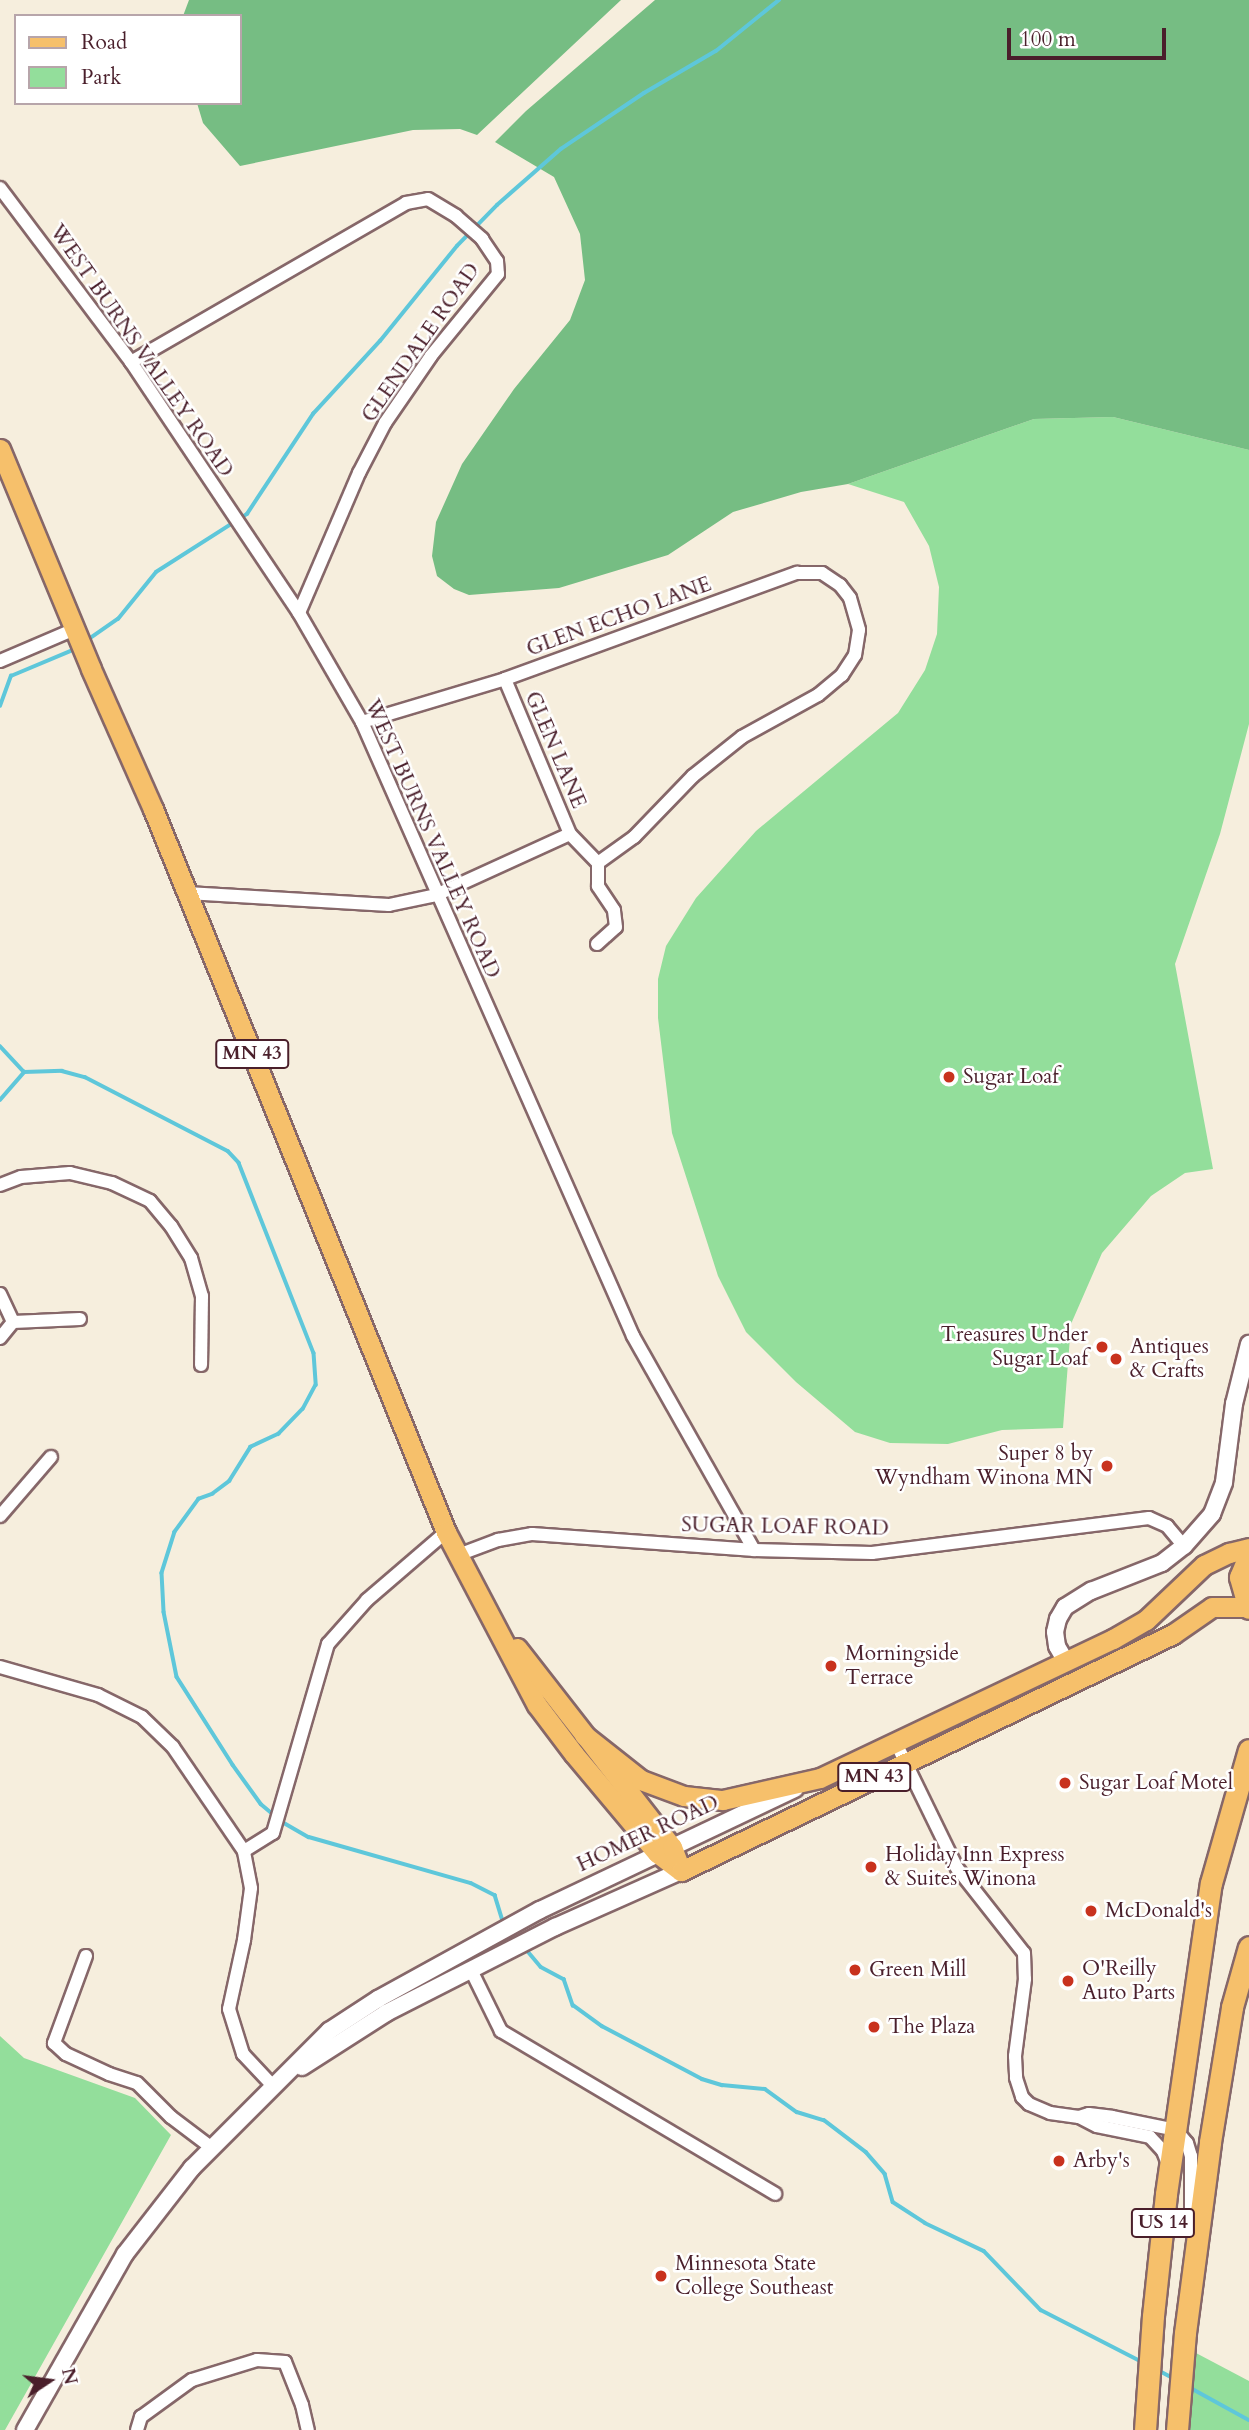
<!DOCTYPE html>
<style>
body{margin:0}
#map{position:relative;width:1249px;height:2430px;overflow:hidden;background:#f6eedd;font-family:Cardo,serif}
div>[style]{position:absolute}
[style*='--x']{left:calc(var(--x)*1px);top:calc(var(--y)*1px);width:calc(var(--w)*1px);rotate:calc(var(--a)*1deg)}
.green>*{inset:0;background:#93de9b}
.forest>*{inset:0;background:#76bd83}
.stream>*{height:3.5px;margin:-1.75px;padding:0 1.75px;transform-origin:1.75px;border-radius:1.75px;background:#5ec7da}
.roads{filter:drop-shadow(2px 0 #866769) drop-shadow(-2px 0 #866769) drop-shadow(0 2px #866769) drop-shadow(0 -2px #866769)}
.minor>*{height:12px;margin:-6px;padding:0 6px;transform-origin:6px;border-radius:6px;background:#fff}
.tertiary>*{height:16px;margin:-8px;padding:0 8px;transform-origin:8px;border-radius:8px;background:#fff}
.primary>*{height:19px;margin:-9.5px;padding:0 9.5px;transform-origin:9.5px;border-radius:9.5px;background:#f6c06b}
.trunk>*{height:21px;margin:-10.5px;padding:0 10.5px;transform-origin:10.5px;border-radius:10.5px;background:#f6c06b}
.dots>*{width:19px;height:19px;translate:-50% -50%;box-sizing:border-box;border:4px solid #fff;border-radius:50%}
span{translate:-50% -50%;white-space:nowrap;text-align:center;line-height:1.15;-webkit-text-stroke:5px #fff;paint-order:stroke}
.shield-label span{padding:2px 5px;background:#fff;border:2px solid;border-radius:5px;-webkit-text-stroke-width:0}
.shield-label{font-size:19px;color:#4a1f2b;font-weight:700}
.street-label{font-size:21px;color:#4a1f2b}
.poi-label{font-size:21px;color:#4a1f2b}
.left{translate:0 -50%;text-align:left}
.right{translate:-100% -50%;text-align:right}
.legend{position:absolute;left:14px;top:14px;width:228px;height:91px;box-sizing:border-box;background:#fff;border:2px solid #b7a5aa;margin:0;padding:9px 12px;list-style:none;font-size:21px;color:#4a1f2b}
.legend li{display:flex;align-items:center;gap:14px;height:35px}
.legend b{width:35px;border:2px solid #b7a5aa}
.north{position:absolute;left:14px;top:2346px;width:70px;height:70px;-webkit-text-stroke:5px #fff;paint-order:stroke;rotate:77deg;font-size:19px;font-weight:700;line-height:28px;text-align:center;color:#4a1f2b}
.north::after{content:'';display:block;margin:auto;width:24px;height:32px;background:#4a1f2b;clip-path:polygon(50% 0,100% 100%,50% 72%,0 100%)}
.scale{position:absolute;left:1007px;top:28px;width:159px;height:32px;box-sizing:border-box;border:4px solid #4a1f2b;border-top:0;padding-left:9px;font-size:21px;line-height:24px;white-space:nowrap;color:#4a1f2b;-webkit-text-stroke:5px #fff;paint-order:stroke}
</style>
<div id="map">
<div class="green">
<div style="clip-path:polygon(1113px 417px,1249px 450px,1249px 724px,1220px 834px,1175px 964px,1213px 1169px,1185px 1173px,1151px 1196px,1102px 1253px,1071px 1324px,1063px 1428px,1002px 1430px,948px 1444px,890px 1443px,855px 1432px,796px 1382px,746px 1332px,718px 1276px,672px 1133px,658px 1018px,658px 979px,666px 946px,696px 898px,756px 831px,898px 713px,925px 670px,937px 634px,939px 587px,929px 546px,904px 502px,848px 484px,1034px 419px)"></div>
<div style="clip-path:polygon(0 2036px,24px 2058px,135px 2098px,171px 2135px,5px 2430px,0 2430px)"></div>
<div style="clip-path:polygon(1196px 2353px,1249px 2381px,1249px 2430px,1190px 2430px)"></div>
</div>
<div class="forest">
<div style="clip-path:polygon(189px 0,621px 0,477px 135px,460px 129px,413px 130px,240px 166px,203px 123px,197px 103px,240px 103px,240px 16px,183px 16px)"></div>
<div style="clip-path:polygon(655px 0,1249px 0,1249px 450px,1113px 417px,1034px 419px,848px 484px,801px 492px,733px 512px,668px 555px,559px 588px,469px 595px,454px 589px,437px 576px,432px 556px,436px 522px,462px 464px,514px 389px,570px 320px,585px 280px,580px 234px,554px 177px,495px 142px,526px 111px)"></div>
</div>
<div class="stream">
<div style="--x:89;--y:639;--w:35;--a:-35"></div>
<div style="--x:118;--y:619;--w:60;--a:-51"></div>
<div style="--x:156;--y:572;--w:108;--a:-32.5"></div>
<div style="--x:247;--y:514;--w:120;--a:-56.6"></div>
<div style="--x:313;--y:414;--w:99;--a:-47.5"></div>
<div style="--x:380;--y:341;--w:122;--a:-51"></div>
<div style="--x:457;--y:246;--w:57;--a:-45.7"></div>
<div style="--x:497;--y:205;--w:85;--a:-41.2"></div>
<div style="--x:561;--y:149;--w:100;--a:-34"></div>
<div style="--x:644;--y:93;--w:83;--a:-30.3"></div>
<div style="--x:716;--y:51;--w:81;--a:-39"></div>
<div style="--x:0;--y:706;--w:32;--a:-70"></div>
<div style="--x:11;--y:676;--w:67;--a:-22.8"></div>
<div style="--x:0;--y:1046;--w:35;--a:47"></div>
<div style="--x:0;--y:1100;--w:37;--a:-49"></div>
<div style="--x:24;--y:1072;--w:38;--a:-2"></div>
<div style="--x:62;--y:1071;--w:24;--a:15"></div>
<div style="--x:85;--y:1077;--w:161;--a:27.4"></div>
<div style="--x:228;--y:1151;--w:16;--a:47"></div>
<div style="--x:239;--y:1163;--w:204;--a:68.5"></div>
<div style="--x:314;--y:1353;--w:32;--a:86"></div>
<div style="--x:316;--y:1385;--w:27;--a:118"></div>
<div style="--x:303;--y:1409;--w:35;--a:134"></div>
<div style="--x:279;--y:1434;--w:31;--a:155"></div>
<div style="--x:251;--y:1447;--w:40;--a:122"></div>
<div style="--x:230;--y:1481;--w:21;--a:143"></div>
<div style="--x:213;--y:1494;--w:15;--a:160"></div>
<div style="--x:199;--y:1499;--w:41;--a:126"></div>
<div style="--x:175;--y:1532;--w:43;--a:107.6"></div>
<div style="--x:162;--y:1573;--w:39;--a:87"></div>
<div style="--x:164;--y:1612;--w:66;--a:78.7"></div>
<div style="--x:177;--y:1677;--w:104;--a:57.5"></div>
<div style="--x:233;--y:1765;--w:48;--a:54.3"></div>
<div style="--x:261;--y:1804;--w:17;--a:40"></div>
<div style="--x:279;--y:1820;--w:34;--a:30"></div>
<div style="--x:309;--y:1837;--w:168;--a:15.9"></div>
<div style="--x:471;--y:1883;--w:27;--a:27"></div>
<div style="--x:495;--y:1895;--w:31;--a:73"></div>
<div style="--x:526;--y:1949;--w:23;--a:50"></div>
<div style="--x:541;--y:1967;--w:26;--a:28"></div>
<div style="--x:564;--y:1979;--w:28;--a:71"></div>
<div style="--x:573;--y:2005;--w:36;--a:36"></div>
<div style="--x:602;--y:2026;--w:113;--a:27.9"></div>
<div style="--x:702;--y:2079;--w:21;--a:17"></div>
<div style="--x:722;--y:2085;--w:43;--a:5.3"></div>
<div style="--x:765;--y:2089;--w:39;--a:36"></div>
<div style="--x:797;--y:2112;--w:28;--a:17"></div>
<div style="--x:824;--y:2120;--w:53;--a:37.3"></div>
<div style="--x:866;--y:2152;--w:29;--a:49"></div>
<div style="--x:885;--y:2174;--w:29;--a:74"></div>
<div style="--x:893;--y:2202;--w:38;--a:33"></div>
<div style="--x:925;--y:2223;--w:65;--a:25.4"></div>
<div style="--x:984;--y:2251;--w:82;--a:46"></div>
<div style="--x:1041;--y:2310;--w:114;--a:27.2"></div>
<div style="--x:1158;--y:2370;--w:17;--a:28"></div>
<div style="--x:1189;--y:2387;--w:68;--a:28.8"></div>
</div>
<div class="roads">
<div class="minor">
<div style="--x:0;--y:188;--w:218;--a:53"></div>
<div style="--x:131;--y:362;--w:302;--a:56.2"></div>
<div style="--x:299;--y:613;--w:126;--a:60"></div>
<div style="--x:362;--y:722;--w:671;--a:66.18"></div>
<div style="--x:633;--y:1336;--w:246;--a:60.5"></div>
<div style="--x:131;--y:362;--w:318;--a:-30"></div>
<div style="--x:406;--y:203;--w:22;--a:-10"></div>
<div style="--x:428;--y:199;--w:33;--a:31"></div>
<div style="--x:456;--y:216;--w:35;--a:41"></div>
<div style="--x:482;--y:239;--w:27;--a:56"></div>
<div style="--x:497;--y:261;--w:13;--a:86"></div>
<div style="--x:498;--y:274;--w:106;--a:129.3"></div>
<div style="--x:431;--y:356;--w:81;--a:124.5"></div>
<div style="--x:385;--y:423;--w:56;--a:117.5"></div>
<div style="--x:359;--y:473;--w:152;--a:113.2"></div>
<div style="--x:0;--y:661;--w:82;--a:-23.1"></div>
<div style="--x:362;--y:722;--w:149;--a:-16.7"></div>
<div style="--x:505;--y:679;--w:311;--a:-20"></div>
<div style="--x:797;--y:573;--w:25;--a:0"></div>
<div style="--x:822;--y:573;--w:22;--a:34"></div>
<div style="--x:840;--y:585;--w:16;--a:52"></div>
<div style="--x:850;--y:598;--w:33;--a:74"></div>
<div style="--x:859;--y:630;--w:25;--a:99"></div>
<div style="--x:855;--y:655;--w:24;--a:123"></div>
<div style="--x:842;--y:675;--w:31;--a:140"></div>
<div style="--x:818;--y:695;--w:87;--a:151.1"></div>
<div style="--x:742;--y:737;--w:63;--a:141.5"></div>
<div style="--x:693;--y:776;--w:85;--a:134"></div>
<div style="--x:634;--y:837;--w:44;--a:144.2"></div>
<div style="--x:598;--y:863;--w:40;--a:-134"></div>
<div style="--x:570;--y:834;--w:168;--a:-112.8"></div>
<div style="--x:187;--y:893;--w:202;--a:3.4"></div>
<div style="--x:389;--y:905;--w:48;--a:-12"></div>
<div style="--x:436;--y:895;--w:147;--a:-24.5"></div>
<div style="--x:597;--y:944;--w:25;--a:-42"></div>
<div style="--x:616;--y:927;--w:17;--a:-97"></div>
<div style="--x:614;--y:910;--w:29;--a:-124"></div>
<div style="--x:598;--y:886;--w:23;--a:-90"></div>
<div style="--x:0;--y:1185;--w:22;--a:-21"></div>
<div style="--x:21;--y:1177;--w:49;--a:-4.7"></div>
<div style="--x:70;--y:1173;--w:43;--a:13.4"></div>
<div style="--x:112;--y:1183;--w:42;--a:25.3"></div>
<div style="--x:150;--y:1201;--w:33;--a:50"></div>
<div style="--x:171;--y:1226;--w:38;--a:58"></div>
<div style="--x:191;--y:1258;--w:40;--a:74"></div>
<div style="--x:202;--y:1296;--w:69;--a:90.8"></div>
<div style="--x:0;--y:1294;--w:31;--a:65"></div>
<div style="--x:0;--y:1338;--w:21;--a:-51"></div>
<div style="--x:13;--y:1322;--w:67;--a:-2.6"></div>
<div style="--x:0;--y:1516;--w:78;--a:-49.2"></div>
<div style="--x:458;--y:1555;--w:43;--a:-20.6"></div>
<div style="--x:498;--y:1540;--w:35;--a:-10"></div>
<div style="--x:532;--y:1534;--w:223;--a:4.1"></div>
<div style="--x:754;--y:1550;--w:118;--a:1.5"></div>
<div style="--x:872;--y:1553;--w:279;--a:-7.2"></div>
<div style="--x:1149;--y:1518;--w:20;--a:24"></div>
<div style="--x:1167;--y:1526;--w:26;--a:50"></div>
<div style="--x:0;--y:1667;--w:102;--a:15.9"></div>
<div style="--x:98;--y:1695;--w:49;--a:26.6"></div>
<div style="--x:142;--y:1717;--w:43;--a:44.1"></div>
<div style="--x:173;--y:1747;--w:126;--a:55.7"></div>
<div style="--x:896;--y:1743;--w:139;--a:64"></div>
<div style="--x:957;--y:1868;--w:108;--a:51.8"></div>
<div style="--x:1024;--y:1953;--w:26;--a:88"></div>
<div style="--x:1025;--y:1979;--w:78;--a:97.4"></div>
<div style="--x:1015;--y:2056;--w:22;--a:87"></div>
<div style="--x:1016;--y:2078;--w:20;--a:72"></div>
<div style="--x:1022;--y:2097;--w:10;--a:45"></div>
<div style="--x:1029;--y:2104;--w:23;--a:23"></div>
<div style="--x:1050;--y:2113;--w:29;--a:8"></div>
<div style="--x:1079;--y:2117;--w:10;--a:-17"></div>
<div style="--x:1089;--y:2114;--w:23;--a:7"></div>
<div style="--x:1112;--y:2117;--w:65;--a:11.5"></div>
<div style="--x:1176;--y:2130;--w:17;--a:50"></div>
<div style="--x:1187;--y:2143;--w:14;--a:73"></div>
<div style="--x:1191;--y:2156;--w:61;--a:90"></div>
<div style="--x:86;--y:1956;--w:93;--a:110.2"></div>
<div style="--x:54;--y:2043;--w:16;--a:43"></div>
<div style="--x:66;--y:2054;--w:47;--a:24.9"></div>
<div style="--x:109;--y:2074;--w:29;--a:18"></div>
<div style="--x:137;--y:2083;--w:48;--a:45"></div>
<div style="--x:171;--y:2117;--w:51;--a:37.1"></div>
<div style="--x:471;--y:1970;--w:68;--a:63.8"></div>
<div style="--x:501;--y:2031;--w:319;--a:30.7"></div>
<div style="--x:273;--y:2086;--w:44;--a:-133.2"></div>
<div style="--x:243;--y:2054;--w:47;--a:-107.3"></div>
<div style="--x:229;--y:2009;--w:71;--a:-77.7"></div>
<div style="--x:244;--y:1940;--w:52;--a:-82.3"></div>
<div style="--x:251;--y:1888;--w:38;--a:-101"></div>
<div style="--x:244;--y:1851;--w:34;--a:-32"></div>
<div style="--x:273;--y:1833;--w:197;--a:-73.8"></div>
<div style="--x:328;--y:1644;--w:59;--a:-48.4"></div>
<div style="--x:367;--y:1600;--w:104;--a:-40.7"></div>
<div style="--x:1079;--y:2117;--w:20;--a:27"></div>
<div style="--x:1097;--y:2126;--w:54;--a:11.7"></div>
<div style="--x:1150;--y:2137;--w:19;--a:47"></div>
<div style="--x:1163;--y:2151;--w:14;--a:69"></div>
<div style="--x:137;--y:2430;--w:14;--a:-73"></div>
<div style="--x:141;--y:2417;--w:63;--a:-36"></div>
<div style="--x:192;--y:2380;--w:68;--a:-17.1"></div>
<div style="--x:257;--y:2360;--w:28;--a:4"></div>
<div style="--x:285;--y:2362;--w:46;--a:68.4"></div>
<div style="--x:302;--y:2405;--w:26;--a:77"></div>
</div>
<div class="tertiary">
<div style="--x:1065;--y:1660;--w:16;--a:-120"></div>
<div style="--x:1057;--y:1646;--w:14;--a:-98"></div>
<div style="--x:1055;--y:1632;--w:13;--a:-77"></div>
<div style="--x:1058;--y:1619;--w:14;--a:-60"></div>
<div style="--x:1065;--y:1607;--w:31;--a:-32"></div>
<div style="--x:1091;--y:1591;--w:76;--a:-21.5"></div>
<div style="--x:1162;--y:1563;--w:28;--a:-38"></div>
<div style="--x:1184;--y:1546;--w:43;--a:-48.8"></div>
<div style="--x:1212;--y:1514;--w:34;--a:-69"></div>
<div style="--x:1224;--y:1482;--w:79;--a:-82.7"></div>
<div style="--x:1234;--y:1404;--w:62;--a:-76"></div>
<div style="--x:302;--y:2067;--w:100;--a:-32.7"></div>
<div style="--x:386;--y:2013;--w:190;--a:-27"></div>
<div style="--x:555;--y:1927;--w:138;--a:-24"></div>
<div style="--x:25;--y:2430;--w:202;--a:-60.4"></div>
<div style="--x:125;--y:2254;--w:109;--a:-52.1"></div>
<div style="--x:192;--y:2168;--w:194;--a:-45"></div>
<div style="--x:329;--y:2031;--w:59;--a:-33.1"></div>
<div style="--x:378;--y:1999;--w:185;--a:-28.8"></div>
<div style="--x:540;--y:1910;--w:282;--a:-25.4"></div>
</div>
<div class="primary">
<div style="--x:0;--y:449;--w:238;--a:67.5"></div>
<div style="--x:91;--y:669;--w:153;--a:66.1"></div>
<div style="--x:153;--y:809;--w:780;--a:67.94"></div>
<div style="--x:446;--y:1532;--w:195;--a:62.3"></div>
<div style="--x:537;--y:1705;--w:61;--a:52.9"></div>
<div style="--x:574;--y:1754;--w:129;--a:50"></div>
<div style="--x:657;--y:1853;--w:30;--a:37"></div>
<div style="--x:517;--y:1648;--w:252;--a:52.1"></div>
<div style="--x:672;--y:1847;--w:25;--a:69"></div>
<div style="--x:584;--y:1735;--w:73;--a:38.3"></div>
<div style="--x:641;--y:1780;--w:46;--a:20.4"></div>
<div style="--x:684;--y:1796;--w:39;--a:6"></div>
<div style="--x:723;--y:1800;--w:99;--a:-12.8"></div>
<div style="--x:820;--y:1778;--w:324;--a:-25.4"></div>
<div style="--x:1113;--y:1639;--w:38;--a:-30"></div>
<div style="--x:1146;--y:1620;--w:80;--a:-43.5"></div>
<div style="--x:1204;--y:1565;--w:28;--a:-26"></div>
<div style="--x:1229;--y:1553;--w:21;--a:-14"></div>
<div style="--x:681;--y:1871;--w:546;--a:-25.72"></div>
<div style="--x:1173;--y:1634;--w:47;--a:-34.7"></div>
<div style="--x:1212;--y:1607;--w:36;--a:0"></div>
</div>
<div class="trunk">
<div style="--x:1249;--y:1556;--w:23;--a:113"></div>
<div style="--x:1240;--y:1577;--w:32;--a:74"></div>
<div style="--x:1145;--y:2430;--w:114;--a:-86"></div>
<div style="--x:1153;--y:2316;--w:123;--a:-83.9"></div>
<div style="--x:1166;--y:2194;--w:314;--a:-81.8"></div>
<div style="--x:1211;--y:1883;--w:138;--a:-74.1"></div>
<div style="--x:1177;--y:2430;--w:97;--a:-85.3"></div>
<div style="--x:1185;--y:2333;--w:193;--a:-82.5"></div>
<div style="--x:1210;--y:2142;--w:137;--a:-80.7"></div>
<div style="--x:1232;--y:2007;--w:62;--a:-74.2"></div>
</div>
</div>
<div class="dots">
<div style="left:949px;top:1077px;background:#c8321e"></div>
<div style="left:1102px;top:1347px;background:#c8321e"></div>
<div style="left:1116px;top:1359px;background:#c8321e"></div>
<div style="left:1107px;top:1466px;background:#c8321e"></div>
<div style="left:831px;top:1666px;background:#c8321e"></div>
<div style="left:1065px;top:1783px;background:#c8321e"></div>
<div style="left:871px;top:1867px;background:#c8321e"></div>
<div style="left:1091px;top:1911px;background:#c8321e"></div>
<div style="left:855px;top:1970px;background:#c8321e"></div>
<div style="left:1068px;top:1981px;background:#c8321e"></div>
<div style="left:874px;top:2027px;background:#c8321e"></div>
<div style="left:1059px;top:2161px;background:#c8321e"></div>
<div style="left:661px;top:2276px;background:#c8321e"></div>
</div>
<div class="shield-label">
<span style="left:252px;top:1054px">MN 43</span>
<span style="left:874px;top:1777px">MN 43</span>
<span style="left:1163px;top:2223px">US 14</span>
</div>
<div class="street-label">
<span style="left:421px;top:343px;rotate:-55deg">GLENDALE ROAD</span>
<span style="left:141px;top:351px;rotate:55deg">WEST BURNS VALLEY ROAD</span>
<span style="left:619px;top:617px;rotate:-20deg">GLEN ECHO LANE</span>
<span style="left:555px;top:750px;rotate:67deg">GLEN LANE</span>
<span style="left:432px;top:839px;rotate:66deg">WEST BURNS VALLEY ROAD</span>
<span style="left:785px;top:1527px;rotate:1deg">SUGAR LOAF ROAD</span>
<span style="left:648px;top:1834px;rotate:-25deg">HOMER ROAD</span>
</div>
<div class="poi-label">
<span class="left" style="left:963px;top:1077px">Sugar Loaf</span>
<span class="right" style="left:1088px;top:1347px">Treasures Under<br>Sugar Loaf</span>
<span class="left" style="left:1130px;top:1359px">Antiques<br>&amp; Crafts</span>
<span class="right" style="left:1093px;top:1466px">Super 8 by<br>Wyndham Winona MN</span>
<span class="left" style="left:845px;top:1666px">Morningside<br>Terrace</span>
<span class="left" style="left:1079px;top:1783px">Sugar Loaf Motel</span>
<span class="left" style="left:885px;top:1867px">Holiday Inn Express<br>&amp; Suites Winona</span>
<span class="left" style="left:1105px;top:1911px">McDonald's</span>
<span class="left" style="left:1082px;top:1981px">O'Reilly<br>Auto Parts</span>
<span class="left" style="left:869px;top:1970px">Green Mill</span>
<span class="left" style="left:888px;top:2027px">The Plaza</span>
<span class="left" style="left:1073px;top:2161px">Arby's</span>
<span class="left" style="left:675px;top:2276px">Minnesota State<br>College Southeast</span>
</div>
<ul class="legend">
<li><b style="height:9px;background:#f6c06b"></b>Road</li>
<li><b style="height:19px;background:#93de9b"></b>Park</li>
</ul>
<div class="north">N</div>
<div class="scale">100 m</div>
</div>
